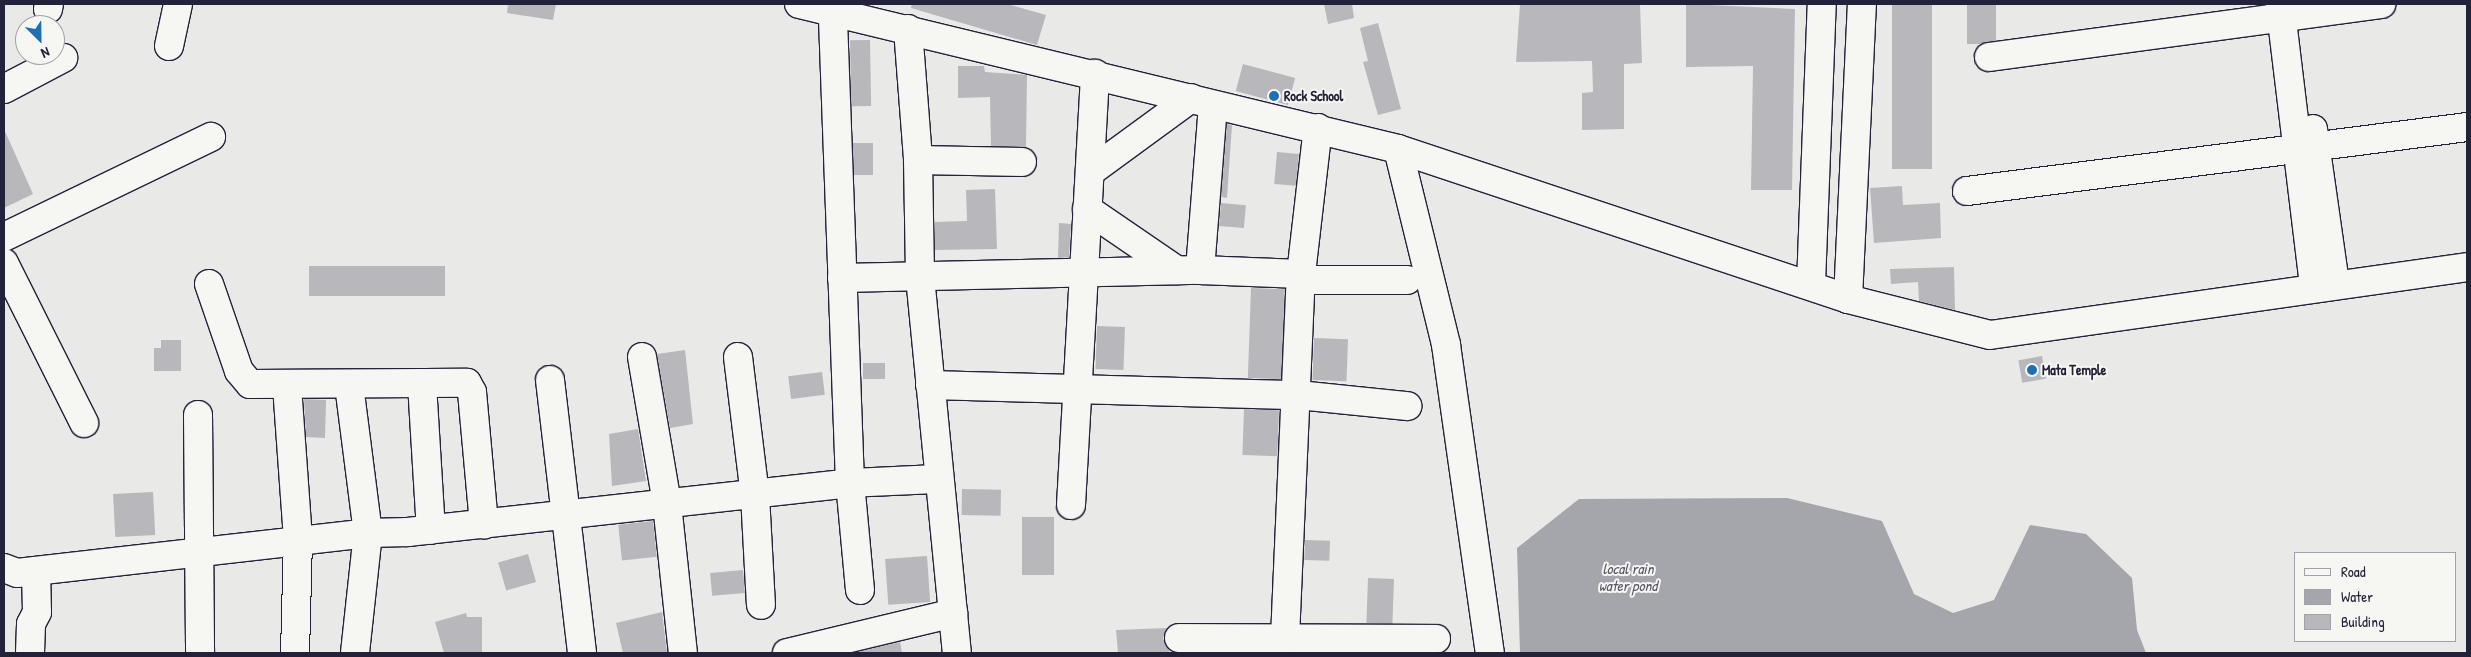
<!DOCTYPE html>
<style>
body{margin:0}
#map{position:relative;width:2471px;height:657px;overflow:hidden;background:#e9e9e7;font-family:"Patrick Hand",sans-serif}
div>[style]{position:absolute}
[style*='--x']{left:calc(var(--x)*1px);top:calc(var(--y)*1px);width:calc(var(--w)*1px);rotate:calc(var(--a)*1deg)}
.water>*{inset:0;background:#a5a5ac}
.building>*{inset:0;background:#b8b8bc;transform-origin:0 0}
.roads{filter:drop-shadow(1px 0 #22223b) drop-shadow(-1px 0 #22223b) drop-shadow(0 1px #22223b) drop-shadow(0 -1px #22223b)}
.minor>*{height:28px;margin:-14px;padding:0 14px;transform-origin:14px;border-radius:14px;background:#f6f6f2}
.dots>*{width:14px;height:14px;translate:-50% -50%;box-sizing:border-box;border:2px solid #f6f6f2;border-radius:50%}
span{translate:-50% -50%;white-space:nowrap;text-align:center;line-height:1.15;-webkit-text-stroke:4px #f6f6f2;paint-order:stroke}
.poi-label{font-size:14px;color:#22223b;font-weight:700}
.left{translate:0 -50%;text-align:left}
.water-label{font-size:15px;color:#565668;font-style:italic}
.frame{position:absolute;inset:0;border:5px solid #22223b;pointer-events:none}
.legend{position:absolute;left:2294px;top:552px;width:162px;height:90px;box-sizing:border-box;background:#f6f6f2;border:1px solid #a1a1a9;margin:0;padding:6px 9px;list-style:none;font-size:15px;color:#22223b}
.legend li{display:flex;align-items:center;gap:10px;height:25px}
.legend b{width:25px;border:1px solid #a1a1a9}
.north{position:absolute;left:15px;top:15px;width:50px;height:50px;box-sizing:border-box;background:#f6f6f2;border:1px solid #a1a1a9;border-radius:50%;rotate:157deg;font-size:14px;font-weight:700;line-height:20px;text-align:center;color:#22223b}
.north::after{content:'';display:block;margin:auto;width:18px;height:22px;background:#1f6fb2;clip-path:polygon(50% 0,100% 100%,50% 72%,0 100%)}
</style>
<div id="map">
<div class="water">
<div style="clip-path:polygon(1787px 498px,1882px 521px,1914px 594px,1953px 613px,1994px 600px,2030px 525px,2086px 534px,2132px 578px,2137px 630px,2146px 653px,1520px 653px,1517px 548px,1579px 499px)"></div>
</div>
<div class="building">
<div style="clip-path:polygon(508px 4px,556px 4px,553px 20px,507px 13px)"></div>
<div style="clip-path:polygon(912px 4px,1007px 4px,1046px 15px,1037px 45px,911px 8px)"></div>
<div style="clip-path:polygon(1324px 4px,1352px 4px,1354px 18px,1328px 24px)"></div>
<div style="clip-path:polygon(1520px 4px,1640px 4px,1642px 63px,1624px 64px,1624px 129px,1582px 130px,1582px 93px,1593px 92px,1592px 61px,1516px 62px)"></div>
<div style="clip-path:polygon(1686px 4px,1795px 9px,1792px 190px,1751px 190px,1753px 66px,1686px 67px)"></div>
<div style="left:1892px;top:4px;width:40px;height:165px"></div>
<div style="left:1967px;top:4px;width:29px;height:40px"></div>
<div style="clip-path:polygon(1378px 23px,1401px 109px,1378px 115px,1363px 62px,1368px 61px,1360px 28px)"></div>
<div style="left:870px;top:40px;width:66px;height:20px;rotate:89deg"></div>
<div style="left:1243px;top:64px;width:54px;height:28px;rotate:15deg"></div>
<div style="clip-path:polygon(958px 66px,984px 66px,985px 72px,1027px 75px,1026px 147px,991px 146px,990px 97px,958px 98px)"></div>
<div style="clip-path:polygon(1227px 124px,1232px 125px,1227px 198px,1221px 197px)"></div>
<div style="clip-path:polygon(4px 129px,33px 194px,4px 208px)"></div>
<div style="left:853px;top:143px;width:20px;height:32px"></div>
<div style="left:1277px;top:152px;width:22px;height:32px;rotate:5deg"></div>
<div style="clip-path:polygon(1902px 186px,1903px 205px,1940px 203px,1941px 238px,1874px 243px,1870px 188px)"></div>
<div style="clip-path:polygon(995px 189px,997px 249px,935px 250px,935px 222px,967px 221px,966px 190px)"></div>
<div style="left:1221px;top:203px;width:25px;height:23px;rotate:5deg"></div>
<div style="clip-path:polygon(1059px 223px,1071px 224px,1069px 257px,1058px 258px)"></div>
<div style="left:309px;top:266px;width:136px;height:30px"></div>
<div style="clip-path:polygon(1954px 267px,1955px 310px,1919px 301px,1918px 282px,1891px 284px,1890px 269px)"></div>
<div style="left:1251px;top:288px;width:34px;height:90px;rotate:2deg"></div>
<div style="left:1097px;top:326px;width:28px;height:43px;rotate:2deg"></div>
<div style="left:1314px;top:338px;width:34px;height:42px;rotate:2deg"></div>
<div style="clip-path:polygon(161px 340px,181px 340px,181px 371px,154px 371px,154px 348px,161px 348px)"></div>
<div style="clip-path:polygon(685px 350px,693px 424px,670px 428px,657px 354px)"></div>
<div style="left:2042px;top:356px;width:23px;height:24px;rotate:80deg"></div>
<div style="left:863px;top:363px;width:22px;height:16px"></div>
<div style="left:822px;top:372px;width:23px;height:34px;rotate:83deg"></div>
<div style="clip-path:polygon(304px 399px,326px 400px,325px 438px,306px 437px)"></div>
<div style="left:1244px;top:409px;width:35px;height:46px;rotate:2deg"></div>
<div style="clip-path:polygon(638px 429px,646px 481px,612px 486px,609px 434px)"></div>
<div style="left:962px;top:489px;width:39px;height:26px;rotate:1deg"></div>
<div style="left:153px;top:492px;width:43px;height:40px;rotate:87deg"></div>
<div style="left:1022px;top:517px;width:32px;height:58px"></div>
<div style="left:653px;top:521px;width:36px;height:35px;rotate:84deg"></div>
<div style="left:1305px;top:540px;width:25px;height:20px;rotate:2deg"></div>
<div style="left:528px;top:554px;width:29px;height:31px;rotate:74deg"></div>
<div style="left:927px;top:556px;width:46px;height:42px;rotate:86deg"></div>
<div style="left:743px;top:570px;width:23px;height:33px;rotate:85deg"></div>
<div style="left:1368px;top:578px;width:26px;height:45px;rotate:2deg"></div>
<div style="clip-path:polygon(662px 612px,667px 653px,623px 653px,616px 623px)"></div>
<div style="clip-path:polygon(466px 613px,467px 617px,482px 617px,482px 653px,444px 653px,435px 622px)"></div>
<div style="clip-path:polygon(1168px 628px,1163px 638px,1170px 653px,1118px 653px,1116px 630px)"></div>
<div style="clip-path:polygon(900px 642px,902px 653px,853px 653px)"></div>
</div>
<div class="roads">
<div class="minor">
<div style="--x:799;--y:4;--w:616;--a:13.61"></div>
<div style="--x:1398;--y:149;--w:474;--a:18.4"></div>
<div style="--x:1848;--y:299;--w:146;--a:14.2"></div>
<div style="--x:1990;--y:335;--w:482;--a:-8.1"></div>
<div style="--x:2280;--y:4;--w:284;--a:83.1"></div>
<div style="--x:48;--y:9;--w:5;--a:-79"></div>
<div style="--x:908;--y:29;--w:131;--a:85.6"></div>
<div style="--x:918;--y:160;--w:117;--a:89"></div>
<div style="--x:920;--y:277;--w:378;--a:84.4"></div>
<div style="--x:169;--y:46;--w:43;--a:-77.9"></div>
<div style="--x:1989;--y:57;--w:396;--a:-7.7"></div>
<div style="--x:4;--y:89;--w:67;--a:-27.7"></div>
<div style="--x:2313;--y:129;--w:156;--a:81.9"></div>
<div style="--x:1398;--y:149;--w:202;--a:76.2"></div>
<div style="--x:1446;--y:345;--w:311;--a:81.9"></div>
<div style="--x:918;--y:160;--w:104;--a:1.1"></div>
<div style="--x:1090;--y:172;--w:125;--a:-36.2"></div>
<div style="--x:1967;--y:191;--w:504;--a:-7.29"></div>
<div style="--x:1087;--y:209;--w:108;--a:34.4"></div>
<div style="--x:4;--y:237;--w:230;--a:-25.8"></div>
<div style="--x:4;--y:263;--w:179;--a:63.4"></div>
<div style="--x:1200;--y:270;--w:165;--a:-85.5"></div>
<div style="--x:842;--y:278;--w:358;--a:-1.3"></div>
<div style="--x:1200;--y:270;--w:101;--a:2.3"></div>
<div style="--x:1301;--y:280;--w:106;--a:0"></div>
<div style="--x:209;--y:284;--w:92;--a:71"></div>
<div style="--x:239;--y:371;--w:17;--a:50"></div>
<div style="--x:250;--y:384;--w:217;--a:-0.3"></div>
<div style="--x:467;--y:383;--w:10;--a:61"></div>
<div style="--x:472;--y:392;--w:133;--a:84.8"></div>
<div style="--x:1811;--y:284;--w:280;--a:-87.8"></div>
<div style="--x:1848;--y:299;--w:295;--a:-87.3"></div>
<div style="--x:642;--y:357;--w:149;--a:80.3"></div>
<div style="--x:667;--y:504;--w:150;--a:83.9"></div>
<div style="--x:738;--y:357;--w:139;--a:83"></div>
<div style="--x:755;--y:495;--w:110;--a:86.9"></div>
<div style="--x:550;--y:380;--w:275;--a:83.3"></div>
<div style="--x:422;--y:384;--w:146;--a:86.5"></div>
<div style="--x:349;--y:385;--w:149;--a:82.7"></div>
<div style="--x:368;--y:533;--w:40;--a:-1.4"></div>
<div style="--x:408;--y:532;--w:445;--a:-6.3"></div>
<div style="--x:850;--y:483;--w:471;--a:-92.1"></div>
<div style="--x:930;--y:385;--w:368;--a:1.6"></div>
<div style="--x:1298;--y:395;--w:110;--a:5.8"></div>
<div style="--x:287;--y:386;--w:153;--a:85.9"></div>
<div style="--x:298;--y:539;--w:114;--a:91.5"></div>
<div style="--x:198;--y:415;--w:238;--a:89.5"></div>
<div style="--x:1071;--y:505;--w:432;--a:-86.8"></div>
<div style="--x:4;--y:568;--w:14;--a:21"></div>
<div style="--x:17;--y:573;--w:353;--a:-6.5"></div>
<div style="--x:368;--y:533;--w:121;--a:96.2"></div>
<div style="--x:860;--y:590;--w:107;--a:-95.3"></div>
<div style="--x:850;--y:483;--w:89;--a:-2.6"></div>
<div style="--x:1179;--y:638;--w:257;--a:0.2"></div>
<div style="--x:1285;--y:638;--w:364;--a:-87.5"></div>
<div style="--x:1301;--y:274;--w:147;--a:-83.4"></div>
<div style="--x:30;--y:653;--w:29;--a:-88"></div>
<div style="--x:31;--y:624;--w:13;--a:-63"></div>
<div style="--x:37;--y:612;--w:41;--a:-91.4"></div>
<div style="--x:787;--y:653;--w:171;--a:-13.5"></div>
</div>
</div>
<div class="dots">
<div style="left:1274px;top:96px;background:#1f6fb2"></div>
<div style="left:2032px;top:370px;background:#1f6fb2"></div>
</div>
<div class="poi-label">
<span class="left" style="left:1284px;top:96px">Rock School</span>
<span class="left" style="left:2042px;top:370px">Mata Temple</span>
</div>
<div class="water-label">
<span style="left:1628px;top:577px">local rain<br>water pond</span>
</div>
<div class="frame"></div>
<ul class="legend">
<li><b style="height:6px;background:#f6f6f2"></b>Road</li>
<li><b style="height:14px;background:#a5a5ac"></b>Water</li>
<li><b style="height:14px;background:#b8b8bc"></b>Building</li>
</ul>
<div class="north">N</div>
</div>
